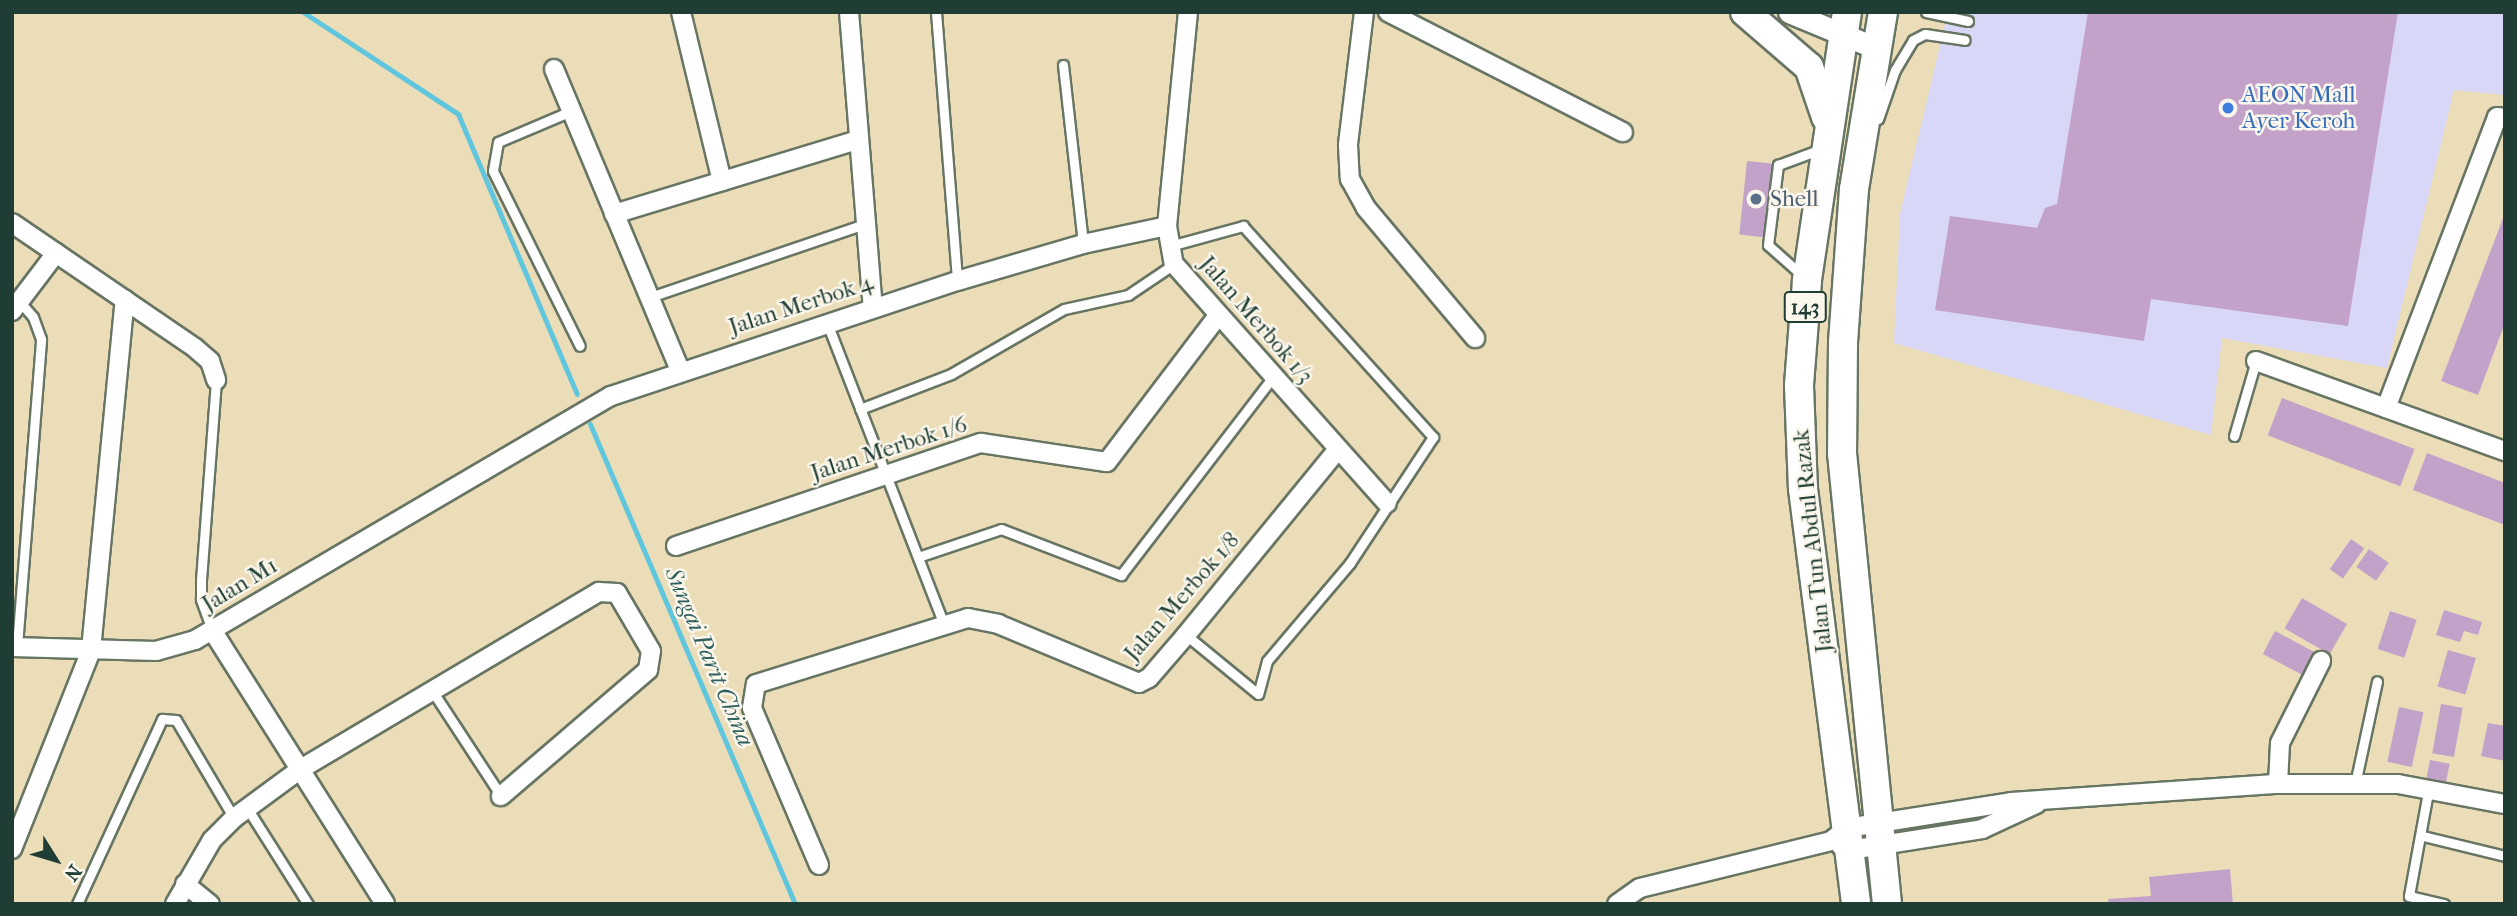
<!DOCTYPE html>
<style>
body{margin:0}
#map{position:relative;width:2517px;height:916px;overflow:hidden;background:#ecddb9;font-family:"IM FELL French Canon",serif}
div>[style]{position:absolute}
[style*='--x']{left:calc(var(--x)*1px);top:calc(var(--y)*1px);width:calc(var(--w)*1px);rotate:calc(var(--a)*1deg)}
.built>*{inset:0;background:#d8d7f8}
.stream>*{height:5px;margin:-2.5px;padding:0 2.5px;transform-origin:2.5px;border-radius:2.5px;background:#60c6dd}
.building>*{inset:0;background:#c2a2c9;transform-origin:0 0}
.roads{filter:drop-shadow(2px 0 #677563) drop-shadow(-2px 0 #677563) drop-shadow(0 2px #677563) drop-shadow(0 -2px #677563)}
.service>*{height:9px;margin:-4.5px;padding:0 4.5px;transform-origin:4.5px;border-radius:4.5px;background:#fff}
.minor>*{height:18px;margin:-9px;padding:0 9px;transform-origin:9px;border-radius:9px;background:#fff}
.tertiary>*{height:21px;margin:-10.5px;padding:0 10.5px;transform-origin:10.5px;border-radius:10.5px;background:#fff}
.trunk>*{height:28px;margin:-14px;padding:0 14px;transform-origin:14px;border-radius:14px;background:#fff}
.dots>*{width:19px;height:19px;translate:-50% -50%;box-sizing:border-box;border:4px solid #fbf7ec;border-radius:50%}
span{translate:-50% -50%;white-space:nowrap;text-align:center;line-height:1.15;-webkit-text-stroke:5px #fbf7ec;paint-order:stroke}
.shield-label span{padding:2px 5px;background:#fbf7ec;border:2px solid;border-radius:5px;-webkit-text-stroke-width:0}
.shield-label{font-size:21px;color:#1f3d34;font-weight:700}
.shop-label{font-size:23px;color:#366cbe}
.left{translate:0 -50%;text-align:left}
.service-label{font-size:23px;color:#4e5e75}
.street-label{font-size:23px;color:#1f3d34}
.water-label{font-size:24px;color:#2f5f5e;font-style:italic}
.frame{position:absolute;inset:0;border:14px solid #1f3d34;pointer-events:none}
.north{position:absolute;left:21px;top:825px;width:70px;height:70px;-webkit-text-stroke:5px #fbf7ec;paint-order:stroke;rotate:127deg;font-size:19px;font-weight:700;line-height:28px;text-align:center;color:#1f3d34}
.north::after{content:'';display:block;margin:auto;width:24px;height:32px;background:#1f3d34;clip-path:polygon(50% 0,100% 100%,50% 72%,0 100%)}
</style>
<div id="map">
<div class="built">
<div style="clip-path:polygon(1948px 12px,2505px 12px,2505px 95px,2454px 90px,2387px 368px,2222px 338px,2211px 435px,1894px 343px,1900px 214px)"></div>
</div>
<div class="stream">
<div style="--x:303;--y:12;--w:186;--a:33.3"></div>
<div style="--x:458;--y:114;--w:304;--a:67"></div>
<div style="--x:590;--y:424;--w:522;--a:66.87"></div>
</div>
<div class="building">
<div style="clip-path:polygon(2088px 12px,2398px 12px,2348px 326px,2151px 299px,2144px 341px,1935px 310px,1950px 216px,2037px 228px,2045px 208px,2057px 204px)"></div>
<div style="left:1747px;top:161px;width:27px;height:74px;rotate:6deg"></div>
<div style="clip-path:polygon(2505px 213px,2505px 323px,2478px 395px,2441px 381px)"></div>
<div style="left:2282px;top:398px;width:142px;height:40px;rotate:21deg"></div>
<div style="clip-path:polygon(2427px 453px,2505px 483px,2505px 525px,2413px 490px)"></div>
<div style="left:2351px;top:539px;width:16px;height:37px;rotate:35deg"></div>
<div style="left:2369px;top:549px;width:24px;height:22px;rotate:35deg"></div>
<div style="left:2302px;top:598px;width:52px;height:35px;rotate:30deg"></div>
<div style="clip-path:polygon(2444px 610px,2482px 622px,2478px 635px,2464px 631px,2460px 642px,2436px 635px)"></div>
<div style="left:2390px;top:611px;width:28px;height:40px;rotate:18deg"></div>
<div style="left:2275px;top:631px;width:44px;height:26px;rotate:28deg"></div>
<div style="left:2448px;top:650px;width:29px;height:38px;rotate:16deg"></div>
<div style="left:2441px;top:704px;width:22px;height:50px;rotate:10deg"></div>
<div style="left:2399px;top:707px;width:25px;height:56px;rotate:12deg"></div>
<div style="clip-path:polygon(2488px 723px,2505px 726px,2505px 761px,2481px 756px)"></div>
<div style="left:2430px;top:760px;width:20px;height:20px;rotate:11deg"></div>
<div style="clip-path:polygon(2230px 869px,2233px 904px,2109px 904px,2108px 899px,2151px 896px,2149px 877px)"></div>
</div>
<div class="roads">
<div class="service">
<div style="--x:936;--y:12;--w:270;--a:85.5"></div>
<div style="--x:1926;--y:12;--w:43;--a:12.1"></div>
<div style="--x:1063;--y:65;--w:180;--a:83.6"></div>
<div style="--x:571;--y:111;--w:79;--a:157"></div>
<div style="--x:498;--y:142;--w:29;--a:100"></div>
<div style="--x:493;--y:171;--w:195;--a:63.6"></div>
<div style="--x:1878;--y:119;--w:52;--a:-70.9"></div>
<div style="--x:1895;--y:70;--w:35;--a:-59"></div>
<div style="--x:1913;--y:40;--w:13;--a:-27"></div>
<div style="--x:1925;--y:34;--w:40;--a:8.5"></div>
<div style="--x:1170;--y:246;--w:76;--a:-15.3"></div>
<div style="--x:1243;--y:226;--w:284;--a:48"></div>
<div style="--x:1433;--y:437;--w:151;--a:123.4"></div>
<div style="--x:1350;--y:563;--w:128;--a:130.3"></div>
<div style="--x:1267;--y:661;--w:34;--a:105"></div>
<div style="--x:1258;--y:694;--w:93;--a:-140.7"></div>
<div style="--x:1804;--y:277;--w:48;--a:-138.4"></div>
<div style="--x:1768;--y:245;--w:81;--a:-82.9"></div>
<div style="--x:1778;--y:165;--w:46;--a:-20.4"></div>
<div style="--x:650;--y:297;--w:226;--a:-18.8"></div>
<div style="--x:827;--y:323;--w:324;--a:68.8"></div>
<div style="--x:860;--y:409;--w:97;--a:-21"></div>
<div style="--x:951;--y:374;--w:130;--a:-29.9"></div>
<div style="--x:1064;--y:309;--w:66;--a:-12.3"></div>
<div style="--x:1128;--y:295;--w:55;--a:-34"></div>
<div style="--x:2234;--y:436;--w:78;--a:-73.7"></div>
<div style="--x:918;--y:557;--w:88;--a:-18.6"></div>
<div style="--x:1001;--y:529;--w:129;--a:21"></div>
<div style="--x:1121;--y:575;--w:250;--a:-52.5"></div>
<div style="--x:212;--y:630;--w:33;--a:-110"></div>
<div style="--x:201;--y:599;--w:19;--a:-90"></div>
<div style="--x:201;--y:580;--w:201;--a:-85.7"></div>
<div style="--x:17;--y:646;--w:308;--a:-85.5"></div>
<div style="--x:41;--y:339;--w:23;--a:-110"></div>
<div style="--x:33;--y:317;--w:21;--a:-131"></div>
<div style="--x:433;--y:692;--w:124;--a:56.8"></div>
<div style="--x:2355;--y:784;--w:105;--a:-77.9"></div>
<div style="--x:2428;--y:792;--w:106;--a:100.4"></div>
<div style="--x:2409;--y:896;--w:36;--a:13"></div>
<div style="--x:247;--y:808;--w:114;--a:57.6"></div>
<div style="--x:2423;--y:836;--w:84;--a:13.7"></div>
<div style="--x:77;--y:904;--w:204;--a:-65.3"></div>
<div style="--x:162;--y:719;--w:14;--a:4"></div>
<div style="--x:176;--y:720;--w:114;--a:59.4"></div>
</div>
<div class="minor">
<div style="--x:681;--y:12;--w:174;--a:76.4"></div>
<div style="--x:849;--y:12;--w:297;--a:85.4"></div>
<div style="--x:1188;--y:12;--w:215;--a:95.6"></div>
<div style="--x:1167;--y:226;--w:39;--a:80"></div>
<div style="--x:1174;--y:264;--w:320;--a:48.3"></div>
<div style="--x:1364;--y:12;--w:134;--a:96.9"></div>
<div style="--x:1348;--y:145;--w:34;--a:87"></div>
<div style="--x:1350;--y:179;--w:33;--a:61"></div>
<div style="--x:1366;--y:208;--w:170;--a:50"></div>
<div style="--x:1388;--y:12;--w:264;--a:27.1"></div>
<div style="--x:554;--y:69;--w:326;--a:67.3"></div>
<div style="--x:614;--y:214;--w:255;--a:-16.9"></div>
<div style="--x:12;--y:223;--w:222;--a:34.3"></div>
<div style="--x:195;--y:348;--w:20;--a:41"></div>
<div style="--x:210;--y:361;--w:20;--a:72"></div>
<div style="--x:12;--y:311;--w:73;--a:-52.8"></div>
<div style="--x:2256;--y:361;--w:265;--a:19.9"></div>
<div style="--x:2386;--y:408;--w:311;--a:-69.1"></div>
<div style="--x:2497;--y:117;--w:8;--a:7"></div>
<div style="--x:676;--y:546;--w:322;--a:-18.7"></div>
<div style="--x:981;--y:443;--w:127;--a:8.6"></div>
<div style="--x:1107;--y:462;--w:183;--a:-52.8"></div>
<div style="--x:212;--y:630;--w:324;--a:57.7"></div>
<div style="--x:12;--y:647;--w:144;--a:1.6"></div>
<div style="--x:156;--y:651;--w:41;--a:-15.8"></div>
<div style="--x:195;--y:640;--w:482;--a:-30.4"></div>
<div style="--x:611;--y:396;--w:365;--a:-18.4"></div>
<div style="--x:957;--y:281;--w:131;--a:-16.4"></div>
<div style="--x:1083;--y:244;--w:86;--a:-12.1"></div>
<div style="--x:2278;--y:784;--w:41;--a:-87.2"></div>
<div style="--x:2280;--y:743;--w:92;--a:-63.4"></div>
<div style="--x:1841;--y:846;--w:10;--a:24"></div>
<div style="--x:1850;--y:850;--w:134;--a:-9"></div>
<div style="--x:1982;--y:829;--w:60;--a:-24.8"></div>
<div style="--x:12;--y:849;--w:214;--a:-68.3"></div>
<div style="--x:91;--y:650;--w:352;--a:-84.5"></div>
<div style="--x:819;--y:865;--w:171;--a:-113.1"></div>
<div style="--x:752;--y:708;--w:24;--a:-81"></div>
<div style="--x:756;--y:684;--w:222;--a:-17.3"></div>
<div style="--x:968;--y:618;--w:31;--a:11"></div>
<div style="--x:998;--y:624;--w:153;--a:22.7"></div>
<div style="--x:1139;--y:683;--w:11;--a:-27"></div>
<div style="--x:1149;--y:678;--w:57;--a:-49.3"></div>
<div style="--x:1186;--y:635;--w:240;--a:-50.7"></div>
<div style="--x:185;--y:884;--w:32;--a:39"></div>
<div style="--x:175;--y:904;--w:74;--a:-60"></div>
<div style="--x:212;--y:840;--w:31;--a:-45"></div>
<div style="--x:234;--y:818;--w:81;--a:-36.4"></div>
<div style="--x:299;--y:770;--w:349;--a:-30.7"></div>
<div style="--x:599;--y:592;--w:18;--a:3"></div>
<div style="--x:617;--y:593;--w:67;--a:59.6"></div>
<div style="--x:651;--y:651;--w:19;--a:99"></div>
<div style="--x:648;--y:670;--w:194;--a:139.4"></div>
<div style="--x:1617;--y:904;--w:28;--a:-35"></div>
<div style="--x:1640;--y:888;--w:197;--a:-13.8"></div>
<div style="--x:1831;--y:841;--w:21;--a:-39"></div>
<div style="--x:1847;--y:828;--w:166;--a:-9"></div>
<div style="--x:2011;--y:802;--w:268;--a:-3.9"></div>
<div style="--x:2278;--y:784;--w:120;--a:0"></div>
<div style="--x:2398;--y:784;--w:109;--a:10.6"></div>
</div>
<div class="tertiary">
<div style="--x:1789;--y:12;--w:94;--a:22.5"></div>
</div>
<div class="trunk">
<div style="--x:1745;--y:12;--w:84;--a:40.7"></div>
<div style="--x:1809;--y:67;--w:53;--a:71.2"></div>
<div style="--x:1847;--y:12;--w:272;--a:98.5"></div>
<div style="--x:1807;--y:281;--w:105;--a:94.4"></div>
<div style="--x:1799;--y:386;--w:103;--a:87.8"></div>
<div style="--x:1803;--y:489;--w:418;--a:82.7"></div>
<div style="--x:1883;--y:12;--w:179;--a:99.3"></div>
<div style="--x:1854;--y:189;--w:154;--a:94.1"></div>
<div style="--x:1843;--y:343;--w:110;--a:90.5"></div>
<div style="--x:1842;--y:453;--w:453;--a:84.3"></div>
</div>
</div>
<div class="dots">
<div style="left:2228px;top:108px;background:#3f7fe0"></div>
<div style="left:1756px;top:199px;background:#5c6f8a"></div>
</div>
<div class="shield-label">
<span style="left:1805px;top:307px">143</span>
</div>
<div class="shop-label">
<span class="left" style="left:2242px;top:108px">AEON Mall<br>Ayer Keroh</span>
</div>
<div class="service-label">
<span class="left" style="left:1770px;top:199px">Shell</span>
</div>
<div class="street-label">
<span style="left:801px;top:305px;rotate:-18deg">Jalan Merbok 4</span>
<span style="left:1256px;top:320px;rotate:49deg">Jalan Merbok 1/3</span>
<span style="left:889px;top:449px;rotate:-18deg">Jalan Merbok 1/6</span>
<span style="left:1813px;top:541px;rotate:-96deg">Jalan Tun Abdul Razak</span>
<span style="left:240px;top:585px;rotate:-31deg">Jalan M1</span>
<span style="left:1182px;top:597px;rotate:-49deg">Jalan Merbok 1/8</span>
</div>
<div class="water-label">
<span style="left:709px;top:657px;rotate:67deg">Sungai Parit China</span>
</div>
<div class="frame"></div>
<div class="north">N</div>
</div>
